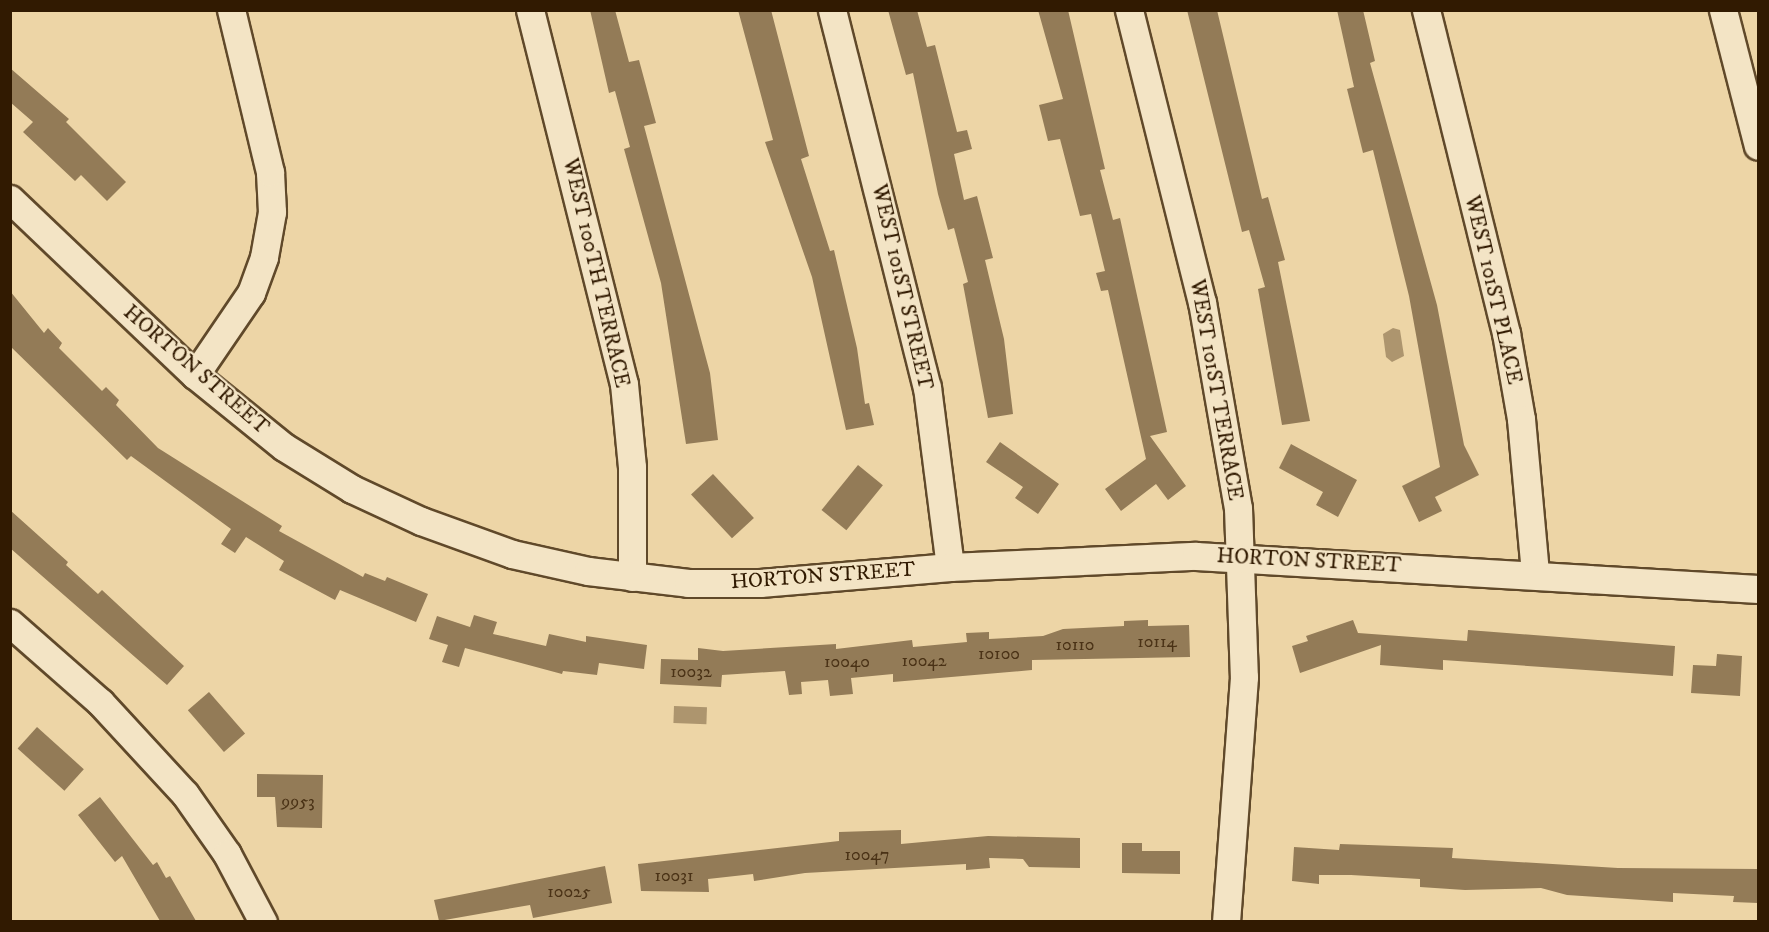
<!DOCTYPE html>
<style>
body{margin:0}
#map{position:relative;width:1769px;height:932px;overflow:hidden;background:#edd5a6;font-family:"IM FELL DW Pica",serif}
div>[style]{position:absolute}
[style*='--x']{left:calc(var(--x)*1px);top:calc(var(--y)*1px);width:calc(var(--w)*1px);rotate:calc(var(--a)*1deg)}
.water>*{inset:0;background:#ad956e;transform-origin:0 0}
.building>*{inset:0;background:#937b57;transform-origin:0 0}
.roads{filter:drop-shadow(2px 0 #60492a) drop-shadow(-2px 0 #60492a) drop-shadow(0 2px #60492a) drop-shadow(0 -2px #60492a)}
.minor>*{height:27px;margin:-13.5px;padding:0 13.5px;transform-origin:13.5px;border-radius:13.5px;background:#f3e4c5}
span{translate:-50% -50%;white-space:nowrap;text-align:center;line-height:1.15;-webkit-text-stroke:4.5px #f3e4c5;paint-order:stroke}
.number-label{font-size:18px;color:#4a3216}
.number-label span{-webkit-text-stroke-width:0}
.street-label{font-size:21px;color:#311a01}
.frame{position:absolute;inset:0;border:12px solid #311a01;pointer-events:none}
</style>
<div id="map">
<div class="water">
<div style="clip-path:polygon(1393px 328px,1400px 330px,1404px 356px,1392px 362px,1386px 357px,1383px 334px)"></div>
<div style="left:674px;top:706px;width:33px;height:17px;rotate:2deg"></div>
</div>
<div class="building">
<div style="clip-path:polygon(590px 10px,615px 10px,629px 62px,639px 60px,656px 123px,644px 126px,710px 373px,718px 440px,686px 444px,661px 283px,624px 149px,630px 147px,615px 91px,609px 93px)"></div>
<div style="clip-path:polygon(738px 10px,771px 10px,809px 156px,801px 159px,830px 251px,834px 250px,857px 348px,865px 404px,869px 403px,874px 425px,846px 430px,812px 277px,765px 142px,773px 140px)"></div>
<div style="clip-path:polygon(888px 10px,917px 10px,927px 47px,935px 45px,957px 132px,967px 130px,972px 149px,954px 154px,964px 200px,977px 196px,993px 258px,985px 260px,1004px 339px,1013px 414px,988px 418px,963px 284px,968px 282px,954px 228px,948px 230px,938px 194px,913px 73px,906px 75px)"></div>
<div style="clip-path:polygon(1038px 10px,1068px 10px,1105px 169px,1100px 170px,1113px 220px,1120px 218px,1167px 432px,1150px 436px,1186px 486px,1168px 500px,1156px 484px,1121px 511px,1105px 489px,1146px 459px,1108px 290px,1101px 291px,1096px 273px,1105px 271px,1091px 214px,1080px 216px,1060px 139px,1048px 141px,1039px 105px,1063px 99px)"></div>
<div style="clip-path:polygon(1187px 10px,1217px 10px,1262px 199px,1268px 197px,1285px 260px,1278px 262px,1310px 421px,1282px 425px,1258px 289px,1265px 287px,1249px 230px,1242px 232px)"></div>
<div style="clip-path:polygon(1337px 10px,1363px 10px,1375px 61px,1370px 63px,1437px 305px,1464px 445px,1479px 475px,1435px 497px,1442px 511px,1419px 522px,1402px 486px,1440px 467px,1409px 296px,1373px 150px,1363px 153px,1347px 89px,1354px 87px)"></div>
<div style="clip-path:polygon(10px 68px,69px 119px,66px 122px,126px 182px,107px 201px,81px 175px,75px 181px,23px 132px,33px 122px,10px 102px)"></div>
<div style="clip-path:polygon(10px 291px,44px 333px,48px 328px,62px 343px,59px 348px,102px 391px,106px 387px,119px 400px,116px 405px,158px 448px,282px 526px,279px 531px,363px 577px,365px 573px,385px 581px,387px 577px,428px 594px,416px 622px,340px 590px,335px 600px,279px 570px,284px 561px,246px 537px,235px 553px,221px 544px,231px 529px,131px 456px,127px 460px,10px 346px)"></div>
<div style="clip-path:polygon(1000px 442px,1059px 484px,1038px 514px,1015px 498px,1023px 487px,986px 462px)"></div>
<div style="clip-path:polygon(1291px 444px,1357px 480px,1338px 517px,1316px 505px,1323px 492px,1279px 468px)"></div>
<div style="left:858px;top:465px;width:32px;height:58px;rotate:39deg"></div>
<div style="left:713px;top:474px;width:60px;height:30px;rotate:47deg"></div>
<div style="clip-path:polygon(10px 510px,68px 562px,66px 565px,98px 594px,102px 590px,184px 666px,167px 685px,10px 548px)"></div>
<div style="clip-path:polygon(474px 615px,497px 622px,493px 634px,546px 646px,549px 634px,586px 642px,586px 636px,647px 645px,644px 669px,599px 663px,597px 675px,563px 671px,562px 674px,465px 648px,459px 667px,442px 662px,448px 645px,429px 639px,437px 616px,470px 627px)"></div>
<div style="clip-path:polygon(1148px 620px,1148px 626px,1189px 625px,1190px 657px,1032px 660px,1032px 670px,893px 682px,893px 674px,851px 678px,853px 694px,830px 696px,828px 680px,801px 682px,802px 694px,789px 695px,785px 671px,722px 675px,721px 687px,660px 684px,661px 659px,698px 660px,698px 648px,723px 651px,836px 644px,836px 649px,912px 640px,913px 647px,967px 642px,966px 633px,989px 632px,989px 639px,1043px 636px,1063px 629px,1124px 626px,1124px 621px)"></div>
<div style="clip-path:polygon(1353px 620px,1358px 633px,1467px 641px,1468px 630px,1675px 646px,1673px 676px,1443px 660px,1443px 670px,1380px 665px,1381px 645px,1300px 673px,1292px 646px,1308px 641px,1306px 636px)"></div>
<div style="clip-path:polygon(1717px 654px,1742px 656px,1740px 696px,1691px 693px,1693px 665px,1716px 666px)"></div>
<div style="left:209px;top:692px;width:55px;height:28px;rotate:49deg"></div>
<div style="left:37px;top:727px;width:63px;height:29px;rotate:42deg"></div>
<div style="clip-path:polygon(257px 774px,323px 775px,322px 828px,277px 827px,275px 797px,257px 797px)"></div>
<div style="clip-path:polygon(100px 797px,153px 865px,157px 862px,166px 878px,170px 876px,196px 921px,160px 921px,122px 856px,115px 862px,78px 815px)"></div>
<div style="clip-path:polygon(901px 830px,901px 844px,988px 836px,1080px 838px,1080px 868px,1029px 867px,1023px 859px,989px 858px,990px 868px,966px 870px,966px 864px,805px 873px,754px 881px,753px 874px,708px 879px,709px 892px,641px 891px,638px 864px,839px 841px,839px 832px)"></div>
<div style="clip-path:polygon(1122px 843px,1142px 843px,1142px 851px,1180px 851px,1180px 874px,1122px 873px)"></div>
<div style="clip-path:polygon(1340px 844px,1453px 848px,1452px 858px,1618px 868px,1758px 869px,1758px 903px,1733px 902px,1734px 896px,1673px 893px,1673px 902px,1567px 895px,1541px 888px,1465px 890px,1420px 887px,1420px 879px,1351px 875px,1319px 875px,1319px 884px,1292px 881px,1294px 847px,1339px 850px)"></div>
<div style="clip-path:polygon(605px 866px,612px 903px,533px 918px,530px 905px,439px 921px,434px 900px)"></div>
</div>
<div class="roads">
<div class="minor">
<div style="--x:530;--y:10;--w:386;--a:75.9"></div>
<div style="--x:624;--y:384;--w:83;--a:84.5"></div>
<div style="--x:632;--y:467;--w:110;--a:90"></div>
<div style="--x:832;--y:10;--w:389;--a:75.9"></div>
<div style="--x:927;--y:387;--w:181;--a:82.7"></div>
<div style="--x:1129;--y:10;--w:301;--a:76"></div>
<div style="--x:1202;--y:302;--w:209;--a:80.1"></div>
<div style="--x:1238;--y:508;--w:169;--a:88"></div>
<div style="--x:1244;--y:677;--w:246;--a:94.2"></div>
<div style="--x:1426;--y:10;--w:333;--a:76.1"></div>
<div style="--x:1506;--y:333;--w:87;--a:80.1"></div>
<div style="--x:1521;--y:419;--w:156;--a:84.8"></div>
<div style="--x:1723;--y:10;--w:140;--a:75.6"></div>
<div style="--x:10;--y:199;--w:255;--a:43.6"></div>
<div style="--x:195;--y:375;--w:114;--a:39"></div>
<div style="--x:284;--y:447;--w:80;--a:31.7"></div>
<div style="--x:352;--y:489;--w:76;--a:24.9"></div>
<div style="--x:421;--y:521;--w:97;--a:19.9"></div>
<div style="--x:512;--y:554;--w:78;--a:12.6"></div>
<div style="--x:588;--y:571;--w:101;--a:6.8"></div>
<div style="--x:688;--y:583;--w:72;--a:0"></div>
<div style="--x:760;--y:583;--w:191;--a:-4.8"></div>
<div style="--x:950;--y:567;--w:246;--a:-2.6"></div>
<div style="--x:1196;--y:556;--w:563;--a:3.36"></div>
<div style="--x:195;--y:375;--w:99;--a:-55.7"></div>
<div style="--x:251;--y:293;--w:38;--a:-70"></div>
<div style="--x:264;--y:257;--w:46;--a:-79.9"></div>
<div style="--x:272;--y:212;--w:40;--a:-92.9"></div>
<div style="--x:270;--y:172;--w:167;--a:-103.5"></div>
<div style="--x:10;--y:623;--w:120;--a:41.3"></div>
<div style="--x:100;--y:702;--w:125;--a:47.3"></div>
<div style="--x:185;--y:794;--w:73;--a:55"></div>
<div style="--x:227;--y:854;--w:77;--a:62.1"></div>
</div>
</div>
<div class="number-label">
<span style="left:1157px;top:642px">10114</span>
<span style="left:1075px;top:645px">10110</span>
<span style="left:999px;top:654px">10100</span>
<span style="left:924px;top:661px">10042</span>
<span style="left:847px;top:662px">10040</span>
<span style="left:691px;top:672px">10032</span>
<span style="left:298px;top:802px">9953</span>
<span style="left:867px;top:855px">10047</span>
<span style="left:674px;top:876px">10031</span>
<span style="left:569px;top:892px">10025</span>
</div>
<div class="street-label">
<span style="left:596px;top:273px;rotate:77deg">WEST 100TH TERRACE</span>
<span style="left:902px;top:287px;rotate:77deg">WEST 101ST STREET</span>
<span style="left:1493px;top:290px;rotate:77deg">WEST 101ST PLACE</span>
<span style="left:196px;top:370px;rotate:41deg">HORTON STREET</span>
<span style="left:1216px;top:390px;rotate:80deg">WEST 101ST TERRACE</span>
<span style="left:1309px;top:561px;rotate:3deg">HORTON STREET</span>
<span style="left:823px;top:576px;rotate:-4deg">HORTON STREET</span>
</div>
<div class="frame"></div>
</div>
